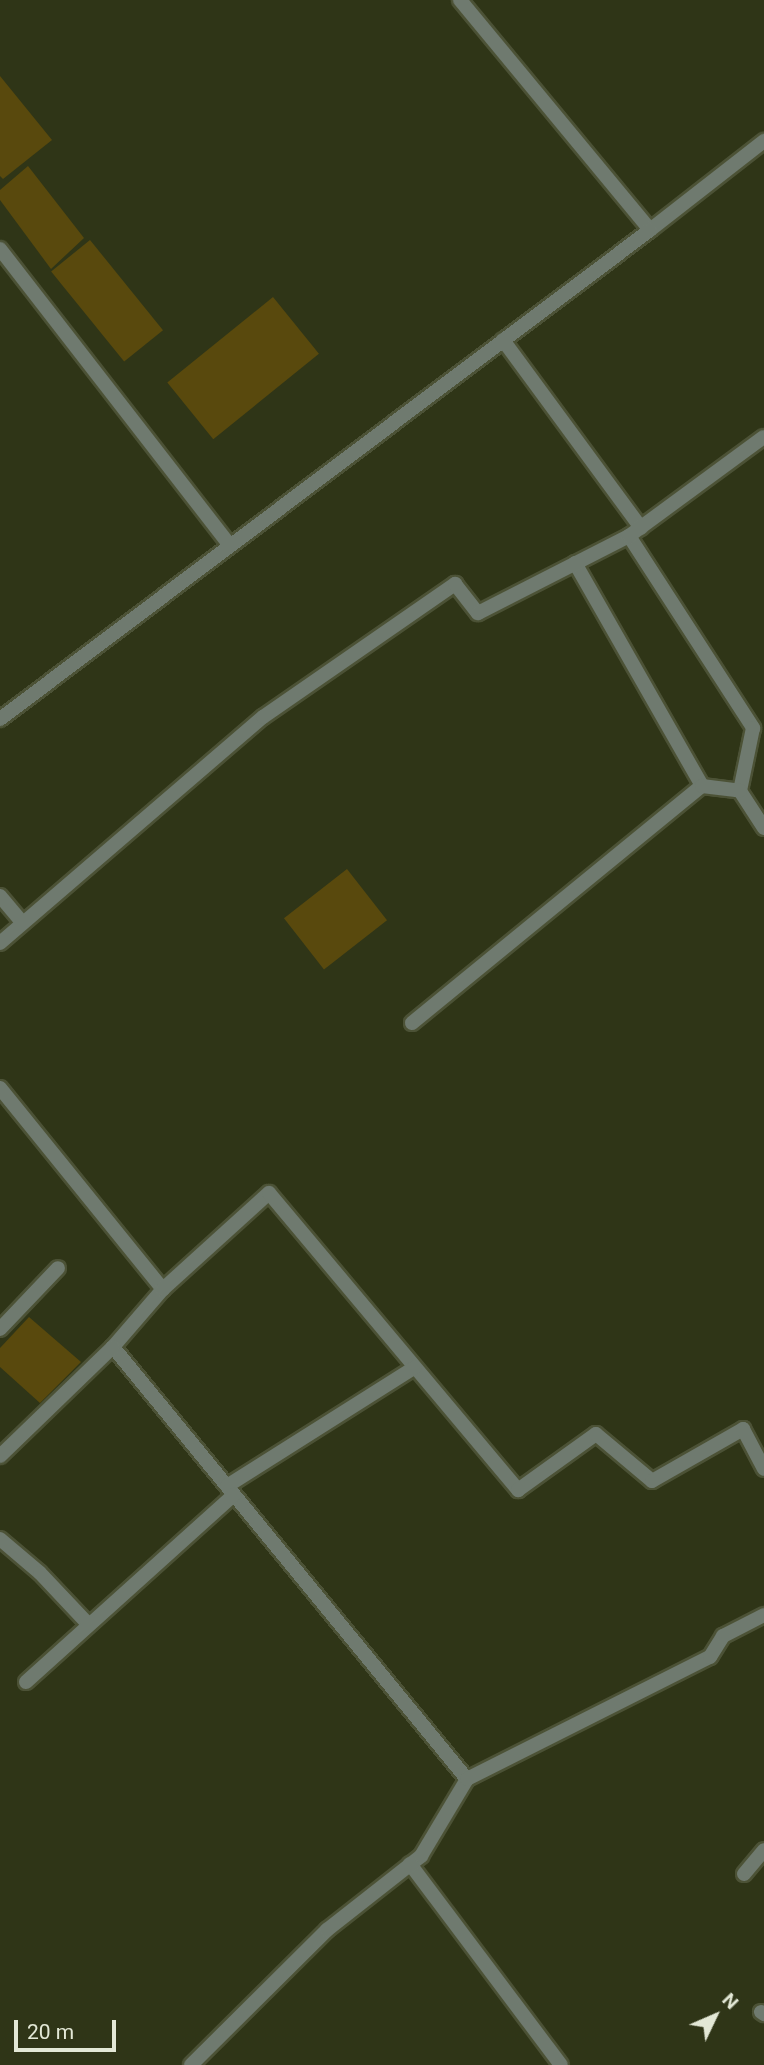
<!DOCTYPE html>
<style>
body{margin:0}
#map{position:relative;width:764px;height:2065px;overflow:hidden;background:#2f3517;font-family:Roboto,sans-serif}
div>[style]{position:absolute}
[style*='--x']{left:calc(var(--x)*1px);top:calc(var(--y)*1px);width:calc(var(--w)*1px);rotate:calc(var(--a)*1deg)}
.building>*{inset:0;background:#59490d;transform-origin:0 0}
.roads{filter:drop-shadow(2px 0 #4c5236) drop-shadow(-2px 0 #4c5236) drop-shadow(0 2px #4c5236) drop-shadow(0 -2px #4c5236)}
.service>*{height:14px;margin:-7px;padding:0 7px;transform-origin:7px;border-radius:7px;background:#6f7a6f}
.minor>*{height:14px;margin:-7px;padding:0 7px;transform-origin:7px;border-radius:7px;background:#6f7a6f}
span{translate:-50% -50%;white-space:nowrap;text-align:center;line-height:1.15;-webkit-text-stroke:6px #2f3517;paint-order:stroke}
.north{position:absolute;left:680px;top:1981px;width:70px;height:70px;-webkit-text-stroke:5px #2f3517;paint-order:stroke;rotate:46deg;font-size:19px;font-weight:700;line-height:28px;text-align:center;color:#e3e8d6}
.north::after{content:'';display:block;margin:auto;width:24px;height:32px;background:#e3e8d6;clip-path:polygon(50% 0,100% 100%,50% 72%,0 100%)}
.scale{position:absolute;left:14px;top:2020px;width:102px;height:32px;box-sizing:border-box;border:4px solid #e3e8d6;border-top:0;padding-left:9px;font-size:21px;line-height:24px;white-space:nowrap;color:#e3e8d6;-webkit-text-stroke:5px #2f3517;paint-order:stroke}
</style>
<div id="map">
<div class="building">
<div style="clip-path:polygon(0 76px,52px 140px,3px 179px,0 176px)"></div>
<div style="clip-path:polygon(28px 166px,84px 238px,51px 269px,0 200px,0 190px)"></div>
<div style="left:90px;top:240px;width:116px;height:50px;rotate:51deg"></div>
<div style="left:273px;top:297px;width:73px;height:136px;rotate:51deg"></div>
<div style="left:347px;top:869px;width:65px;height:80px;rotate:52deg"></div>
<div style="clip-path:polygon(29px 1317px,81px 1362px,40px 1403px,0 1367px,0 1348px)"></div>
</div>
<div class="roads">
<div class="service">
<div style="--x:0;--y:249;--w:375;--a:52.2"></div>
</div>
<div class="minor">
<div style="--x:460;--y:0;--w:298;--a:50.4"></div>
<div style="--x:650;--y:230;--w:145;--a:-38"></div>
<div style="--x:503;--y:340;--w:233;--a:53.7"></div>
<div style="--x:629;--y:536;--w:229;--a:57.1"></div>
<div style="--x:753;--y:728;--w:64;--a:101.7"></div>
<div style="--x:740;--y:791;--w:44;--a:57"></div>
<div style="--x:575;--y:563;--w:257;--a:60.3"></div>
<div style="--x:0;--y:719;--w:813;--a:-36.95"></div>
<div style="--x:0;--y:896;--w:35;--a:50"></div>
<div style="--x:0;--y:943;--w:347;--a:-40.7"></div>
<div style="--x:263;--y:717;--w:234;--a:-34.7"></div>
<div style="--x:455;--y:584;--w:37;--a:52"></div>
<div style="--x:478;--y:613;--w:169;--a:-27"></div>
<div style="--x:629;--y:536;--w:167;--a:-36.3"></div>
<div style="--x:412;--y:1023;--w:375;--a:-39.3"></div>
<div style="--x:702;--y:786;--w:38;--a:7"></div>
<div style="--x:0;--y:1088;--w:259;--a:51"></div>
<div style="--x:163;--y:1289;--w:77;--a:130.8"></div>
<div style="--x:113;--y:1347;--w:559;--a:50.67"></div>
<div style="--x:163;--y:1289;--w:143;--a:-42.2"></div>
<div style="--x:269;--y:1193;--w:388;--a:50"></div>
<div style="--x:518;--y:1490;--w:96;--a:-35.7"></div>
<div style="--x:596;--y:1434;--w:73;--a:40"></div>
<div style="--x:652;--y:1481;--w:105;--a:-29.7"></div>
<div style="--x:743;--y:1429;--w:45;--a:62.3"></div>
<div style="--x:0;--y:1329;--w:84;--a:-46.4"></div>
<div style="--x:0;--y:1456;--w:157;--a:-44"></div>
<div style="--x:227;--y:1486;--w:222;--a:-32.3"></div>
<div style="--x:0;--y:1539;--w:52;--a:40.4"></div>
<div style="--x:40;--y:1573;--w:71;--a:46.7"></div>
<div style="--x:26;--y:1682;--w:280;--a:-42"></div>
<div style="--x:410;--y:1864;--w:251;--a:53.1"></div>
<div style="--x:744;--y:1874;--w:31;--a:-50"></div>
<div style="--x:761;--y:2012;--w:4;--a:34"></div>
<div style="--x:191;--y:2065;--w:192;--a:-44.8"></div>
<div style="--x:327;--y:1930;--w:120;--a:-38.2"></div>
<div style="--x:421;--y:1856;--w:90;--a:-59.1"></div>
<div style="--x:467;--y:1779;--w:272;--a:-26.7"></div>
<div style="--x:710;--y:1657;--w:25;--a:-58"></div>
<div style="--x:723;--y:1636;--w:46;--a:-27.1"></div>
</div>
</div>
<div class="north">N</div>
<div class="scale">20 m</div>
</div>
